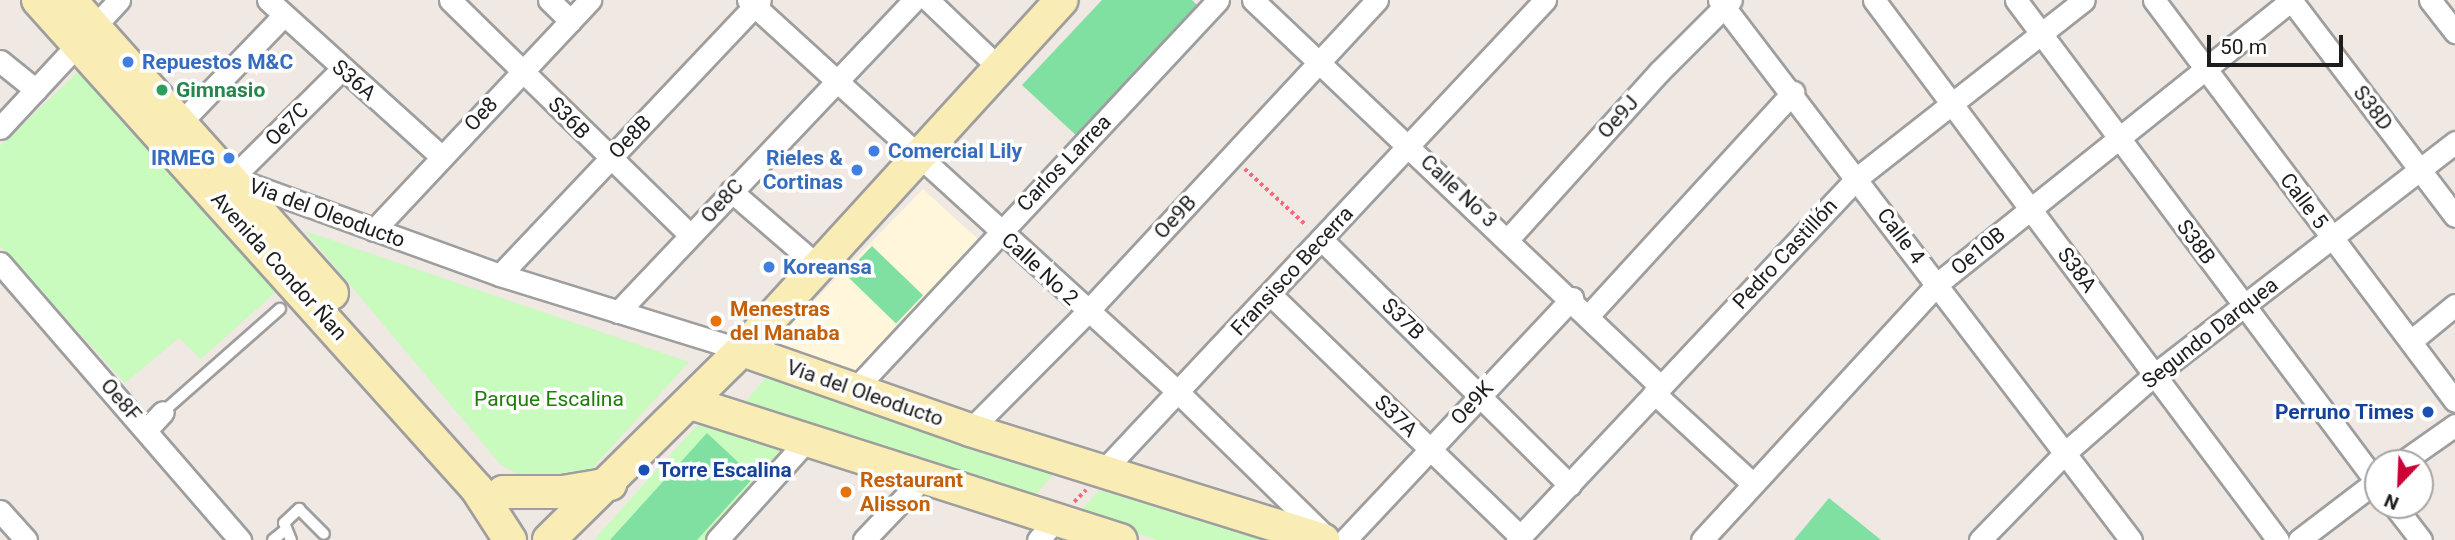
<!DOCTYPE html>
<meta charset="utf-8">
<style>
body{margin:0}
#map{position:relative;width:2455px;height:540px;overflow:hidden;background:#efe8e3;font-family:Roboto,sans-serif}
div>[style]{position:absolute}
[style*='--x']{left:calc(var(--x)*1px);top:calc(var(--y)*1px);width:calc(var(--w)*1px);rotate:calc(var(--a)*1deg)}
.education>*{inset:0;background:#fff6dc}
.park>*{inset:0;background:#c9fabe}
.pitch>*{inset:0;background:#7fe0a1;transform-origin:0 0}
.path>*{height:3.5px;margin-top:-1.75px;transform-origin:0;background:repeating-linear-gradient(90deg,#fc677f 0 3.5px,transparent 0 7px)}
.roads{filter:drop-shadow(2px 0 #9e9e9e) drop-shadow(-2px 0 #9e9e9e) drop-shadow(0 2px #9e9e9e) drop-shadow(0 -2px #9e9e9e)}
.lane>*{height:10px;margin:-5px;padding:0 5px;transform-origin:5px;border-radius:5px;background:#fff}
.street>*{height:21px;margin:-10.5px;padding:0 10.5px;transform-origin:10.5px;border-radius:10.5px;background:#fff}
.secondary>*{height:32px;margin:-16px;padding:0 16px;transform-origin:16px;border-radius:16px;background:#faecb5}
.dots>*{width:19px;height:19px;translate:-50% -50%;box-sizing:border-box;border:4px solid #fff;border-radius:50%}
span{translate:-50% -50%;white-space:nowrap;text-align:center;line-height:1.15;-webkit-text-stroke:7px #fff;paint-order:stroke}
.shop-label{font-size:21px;color:#366cbe;font-weight:700}
.left{translate:0 -50%;text-align:left}
.right{translate:-100% -50%;text-align:right}
.street-label{font-size:21px;color:#1d1d1d}
.leisure-label{font-size:21px;color:#27864d;font-weight:700}
.food-label{font-size:21px;color:#c56008;font-weight:700}
.park-label{font-size:21px;color:#1e7d09}
.transit-label{font-size:21px;color:#164399;font-weight:700}
.north{position:absolute;left:2364px;top:449px;width:70px;height:70px;box-sizing:border-box;background:#fff;border:2px solid #a5a5a5;border-radius:50%;rotate:203deg;font-size:19px;font-weight:700;line-height:28px;text-align:center;color:#1d1d1d}
.north::after{content:'';display:block;margin:auto;width:24px;height:32px;background:#cb0036;clip-path:polygon(50% 0,100% 100%,50% 72%,0 100%)}
.scale{position:absolute;left:2207px;top:35px;width:136px;height:32px;box-sizing:border-box;border:4px solid #1d1d1d;border-top:0;padding-left:9px;font-size:21px;line-height:24px;white-space:nowrap;color:#1d1d1d;-webkit-text-stroke:5px #fff;paint-order:stroke}
</style>
<div id="map">
<div class="education">
<div style="clip-path:polygon(923px 189px,980px 241px,851px 377px,767px 349px)"></div>
</div>
<div class="park">
<div style="clip-path:polygon(81px 69px,277px 291px,201px 359px,179px 338px,125px 383px,0 246px,0 146px)"></div>
<div style="clip-path:polygon(305px 231px,689px 362px,588px 473px,542px 480px,518px 474px,501px 465px)"></div>
<div style="clip-path:polygon(768px 375px,1060px 467px,1030px 501px,740px 408px)"></div>
<div style="clip-path:polygon(703px 424px,790px 449px,707px 540px,594px 540px,696px 426px)"></div>
<div style="clip-path:polygon(1106px 482px,1288px 540px,1157px 540px,1079px 513px)"></div>
</div>
<div class="pitch">
<div style="clip-path:polygon(1102px 0,1192px 0,1201px 9px,1079px 138px,1022px 85px)"></div>
<div style="left:872px;top:246px;width:71px;height:39px;rotate:44deg"></div>
<div style="clip-path:polygon(707px 433px,754px 477px,697px 540px,610px 540px)"></div>
<div style="clip-path:polygon(1829px 498px,1881px 540px,1794px 540px)"></div>
</div>
<div class="path">
<div style="--x:1245;--y:169;--w:84;--a:42.6"></div>
<div style="--x:1074;--y:502;--w:17;--a:-45"></div>
</div>
<div class="roads">
<div class="lane">
<div style="--x:163;--y:412;--w:156;--a:-41.4"></div>
<div style="--x:273;--y:540;--w:14;--a:-39"></div>
<div style="--x:291;--y:540;--w:18;--a:-112"></div>
<div style="--x:284;--y:523;--w:21;--a:-43"></div>
<div style="--x:299;--y:509;--w:35;--a:45"></div>
</div>
<div class="street">
<div style="--x:268;--y:0;--w:234;--a:42.1"></div>
<div style="--x:450;--y:0;--w:336;--a:44.4"></div>
<div style="--x:549;--y:0;--w:30;--a:44"></div>
<div style="--x:748;--y:0;--w:582;--a:42.35"></div>
<div style="--x:1178;--y:392;--w:207;--a:44.4"></div>
<div style="--x:928;--y:0;--w:97;--a:43.7"></div>
<div style="--x:1253;--y:0;--w:561;--a:43.48"></div>
<div style="--x:1719;--y:0;--w:679;--a:52.66"></div>
<div style="--x:1874;--y:0;--w:674;--a:53.2"></div>
<div style="--x:2016;--y:0;--w:604;--a:53.21"></div>
<div style="--x:2154;--y:0;--w:501;--a:53.11"></div>
<div style="--x:2291;--y:0;--w:271;--a:52.8"></div>
<div style="--x:2430;--y:0;--w:41;--a:52"></div>
<div style="--x:0;--y:61;--w:46;--a:38.9"></div>
<div style="--x:182;--y:121;--w:146;--a:-46.1"></div>
<div style="--x:0;--y:128;--w:175;--a:-47.1"></div>
<div style="--x:235;--y:179;--w:282;--a:19.9"></div>
<div style="--x:500;--y:275;--w:253;--a:17.2"></div>
<div style="--x:224;--y:186;--w:165;--a:-44.8"></div>
<div style="--x:731;--y:191;--w:115;--a:40.8"></div>
<div style="--x:374;--y:230;--w:316;--a:-46.8"></div>
<div style="--x:1509;--y:238;--w:225;--a:-47.9"></div>
<div style="--x:1660;--y:71;--w:100;--a:-45"></div>
<div style="--x:1321;--y:239;--w:350;--a:44.7"></div>
<div style="--x:0;--y:263;--w:367;--a:49.1"></div>
<div style="--x:500;--y:275;--w:378;--a:-46.6"></div>
<div style="--x:1271;--y:295;--w:347;--a:44.1"></div>
<div style="--x:618;--y:312;--w:430;--a:-46.5"></div>
<div style="--x:1588;--y:316;--w:304;--a:-47.5"></div>
<div style="--x:2411;--y:341;--w:57;--a:-39.3"></div>
<div style="--x:855;--y:389;--w:532;--a:-46.98"></div>
<div style="--x:1654;--y:393;--w:134;--a:42.6"></div>
<div style="--x:147;--y:429;--w:23;--a:-47"></div>
<div style="--x:970;--y:430;--w:166;--a:-45.2"></div>
<div style="--x:1087;--y:312;--w:426;--a:-47.1"></div>
<div style="--x:2401;--y:463;--w:66;--a:-35.1"></div>
<div style="--x:1103;--y:471;--w:646;--a:-46.82"></div>
<div style="--x:2394;--y:505;--w:44;--a:52.4"></div>
<div style="--x:0;--y:511;--w:39;--a:48"></div>
<div style="--x:717;--y:540;--w:135;--a:-48"></div>
<div style="--x:864;--y:540;--w:86;--a:-46.4"></div>
<div style="--x:1038;--y:540;--w:30;--a:-48"></div>
<div style="--x:1345;--y:540;--w:332;--a:-46.8"></div>
<div style="--x:1517;--y:540;--w:497;--a:-46.8"></div>
<div style="--x:1857;--y:178;--w:288;--a:-38.1"></div>
<div style="--x:1702;--y:540;--w:348;--a:-47.4"></div>
<div style="--x:1937;--y:284;--w:454;--a:-38.7"></div>
<div style="--x:1980;--y:540;--w:123;--a:-45.7"></div>
<div style="--x:2066;--y:452;--w:117;--a:-41.2"></div>
<div style="--x:2154;--y:375;--w:381;--a:-37.7"></div>
<div style="--x:2299;--y:540;--w:99;--a:-37.2"></div>
</div>
<div class="secondary">
<div style="--x:38;--y:0;--w:657;--a:48.08"></div>
<div style="--x:477;--y:489;--w:61;--a:57.1"></div>
<div style="--x:70;--y:0;--w:393;--a:48.2"></div>
<div style="--x:742;--y:350;--w:242;--a:19.3"></div>
<div style="--x:970;--y:430;--w:370;--a:17.3"></div>
<div style="--x:691;--y:403;--w:451;--a:17.7"></div>
<div style="--x:503;--y:492;--w:60;--a:0"></div>
<div style="--x:563;--y:492;--w:48;--a:-9.7"></div>
<div style="--x:549;--y:540;--w:271;--a:-44.6"></div>
<div style="--x:742;--y:350;--w:474;--a:-47.6"></div>
</div>
</div>
<div class="dots">
<div style="left:128px;top:62px;background:#3f7fe0"></div>
<div style="left:162px;top:90px;background:#2e9e5b"></div>
<div style="left:874px;top:151px;background:#3f7fe0"></div>
<div style="left:229px;top:158px;background:#3f7fe0"></div>
<div style="left:857px;top:170px;background:#3f7fe0"></div>
<div style="left:769px;top:267px;background:#3f7fe0"></div>
<div style="left:716px;top:321px;background:#e8710a"></div>
<div style="left:2428px;top:412px;background:#1a4fb4"></div>
<div style="left:644px;top:470px;background:#1a4fb4"></div>
<div style="left:846px;top:492px;background:#e8710a"></div>
</div>
<div class="shop-label">
<span class="left" style="left:142px;top:62px">Repuestos M&amp;C</span>
<span class="left" style="left:888px;top:151px">Comercial Lily</span>
<span class="right" style="left:215px;top:158px">IRMEG</span>
<span class="right" style="left:843px;top:170px">Rieles &amp;<br>Cortinas</span>
<span class="left" style="left:783px;top:267px">Koreansa</span>
</div>
<div class="street-label">
<span style="left:354px;top:80px;rotate:41deg">S36A</span>
<span style="left:2373px;top:108px;rotate:53deg">S38D</span>
<span style="left:481px;top:114px;rotate:-47deg">Oe8</span>
<span style="left:1618px;top:117px;rotate:-48deg">Oe9J</span>
<span style="left:569px;top:118px;rotate:46deg">S36B</span>
<span style="left:287px;top:124px;rotate:-45deg">Oe7C</span>
<span style="left:630px;top:137px;rotate:-46deg">Oe8B</span>
<span style="left:1064px;top:163px;rotate:-46deg">Carlos Larrea</span>
<span style="left:1459px;top:191px;rotate:43deg">Calle No 3</span>
<span style="left:722px;top:201px;rotate:-47deg">Oe8C</span>
<span style="left:2304px;top:201px;rotate:53deg">Calle 5</span>
<span style="left:327px;top:213px;rotate:20deg">Via del Oleoducto</span>
<span style="left:1175px;top:217px;rotate:-47deg">Oe9B</span>
<span style="left:1901px;top:236px;rotate:53deg">Calle 4</span>
<span style="left:2196px;top:242px;rotate:54deg">S38B</span>
<span style="left:1978px;top:251px;rotate:-39deg">Oe10B</span>
<span style="left:1785px;top:254px;rotate:-47deg">Pedro Castillón</span>
<span style="left:279px;top:266px;rotate:48deg">Avenida Condor Ñan</span>
<span style="left:1040px;top:269px;rotate:43deg">Calle No 2</span>
<span style="left:2077px;top:270px;rotate:54deg">S38A</span>
<span style="left:1292px;top:271px;rotate:-47deg">Fransisco Becerra</span>
<span style="left:1403px;top:319px;rotate:44deg">S37B</span>
<span style="left:2210px;top:333px;rotate:-38deg">Segundo Darquea</span>
<span style="left:865px;top:393px;rotate:19deg">Via del Oleoducto</span>
<span style="left:121px;top:400px;rotate:49deg">Oe8F</span>
<span style="left:1472px;top:403px;rotate:-47deg">Oe9K</span>
<span style="left:1396px;top:416px;rotate:44deg">S37A</span>
</div>
<div class="leisure-label">
<span class="left" style="left:176px;top:90px">Gimnasio</span>
</div>
<div class="food-label">
<span class="left" style="left:730px;top:321px">Menestras<br>del Manaba</span>
<span class="left" style="left:860px;top:492px">Restaurant<br>Alisson</span>
</div>
<div class="park-label">
<span style="left:549px;top:399px">Parque Escalina</span>
</div>
<div class="transit-label">
<span class="right" style="left:2414px;top:412px">Perruno Times</span>
<span class="left" style="left:658px;top:470px">Torre Escalina</span>
</div>
<div class="north">N</div>
<div class="scale">50 m</div>
</div>
